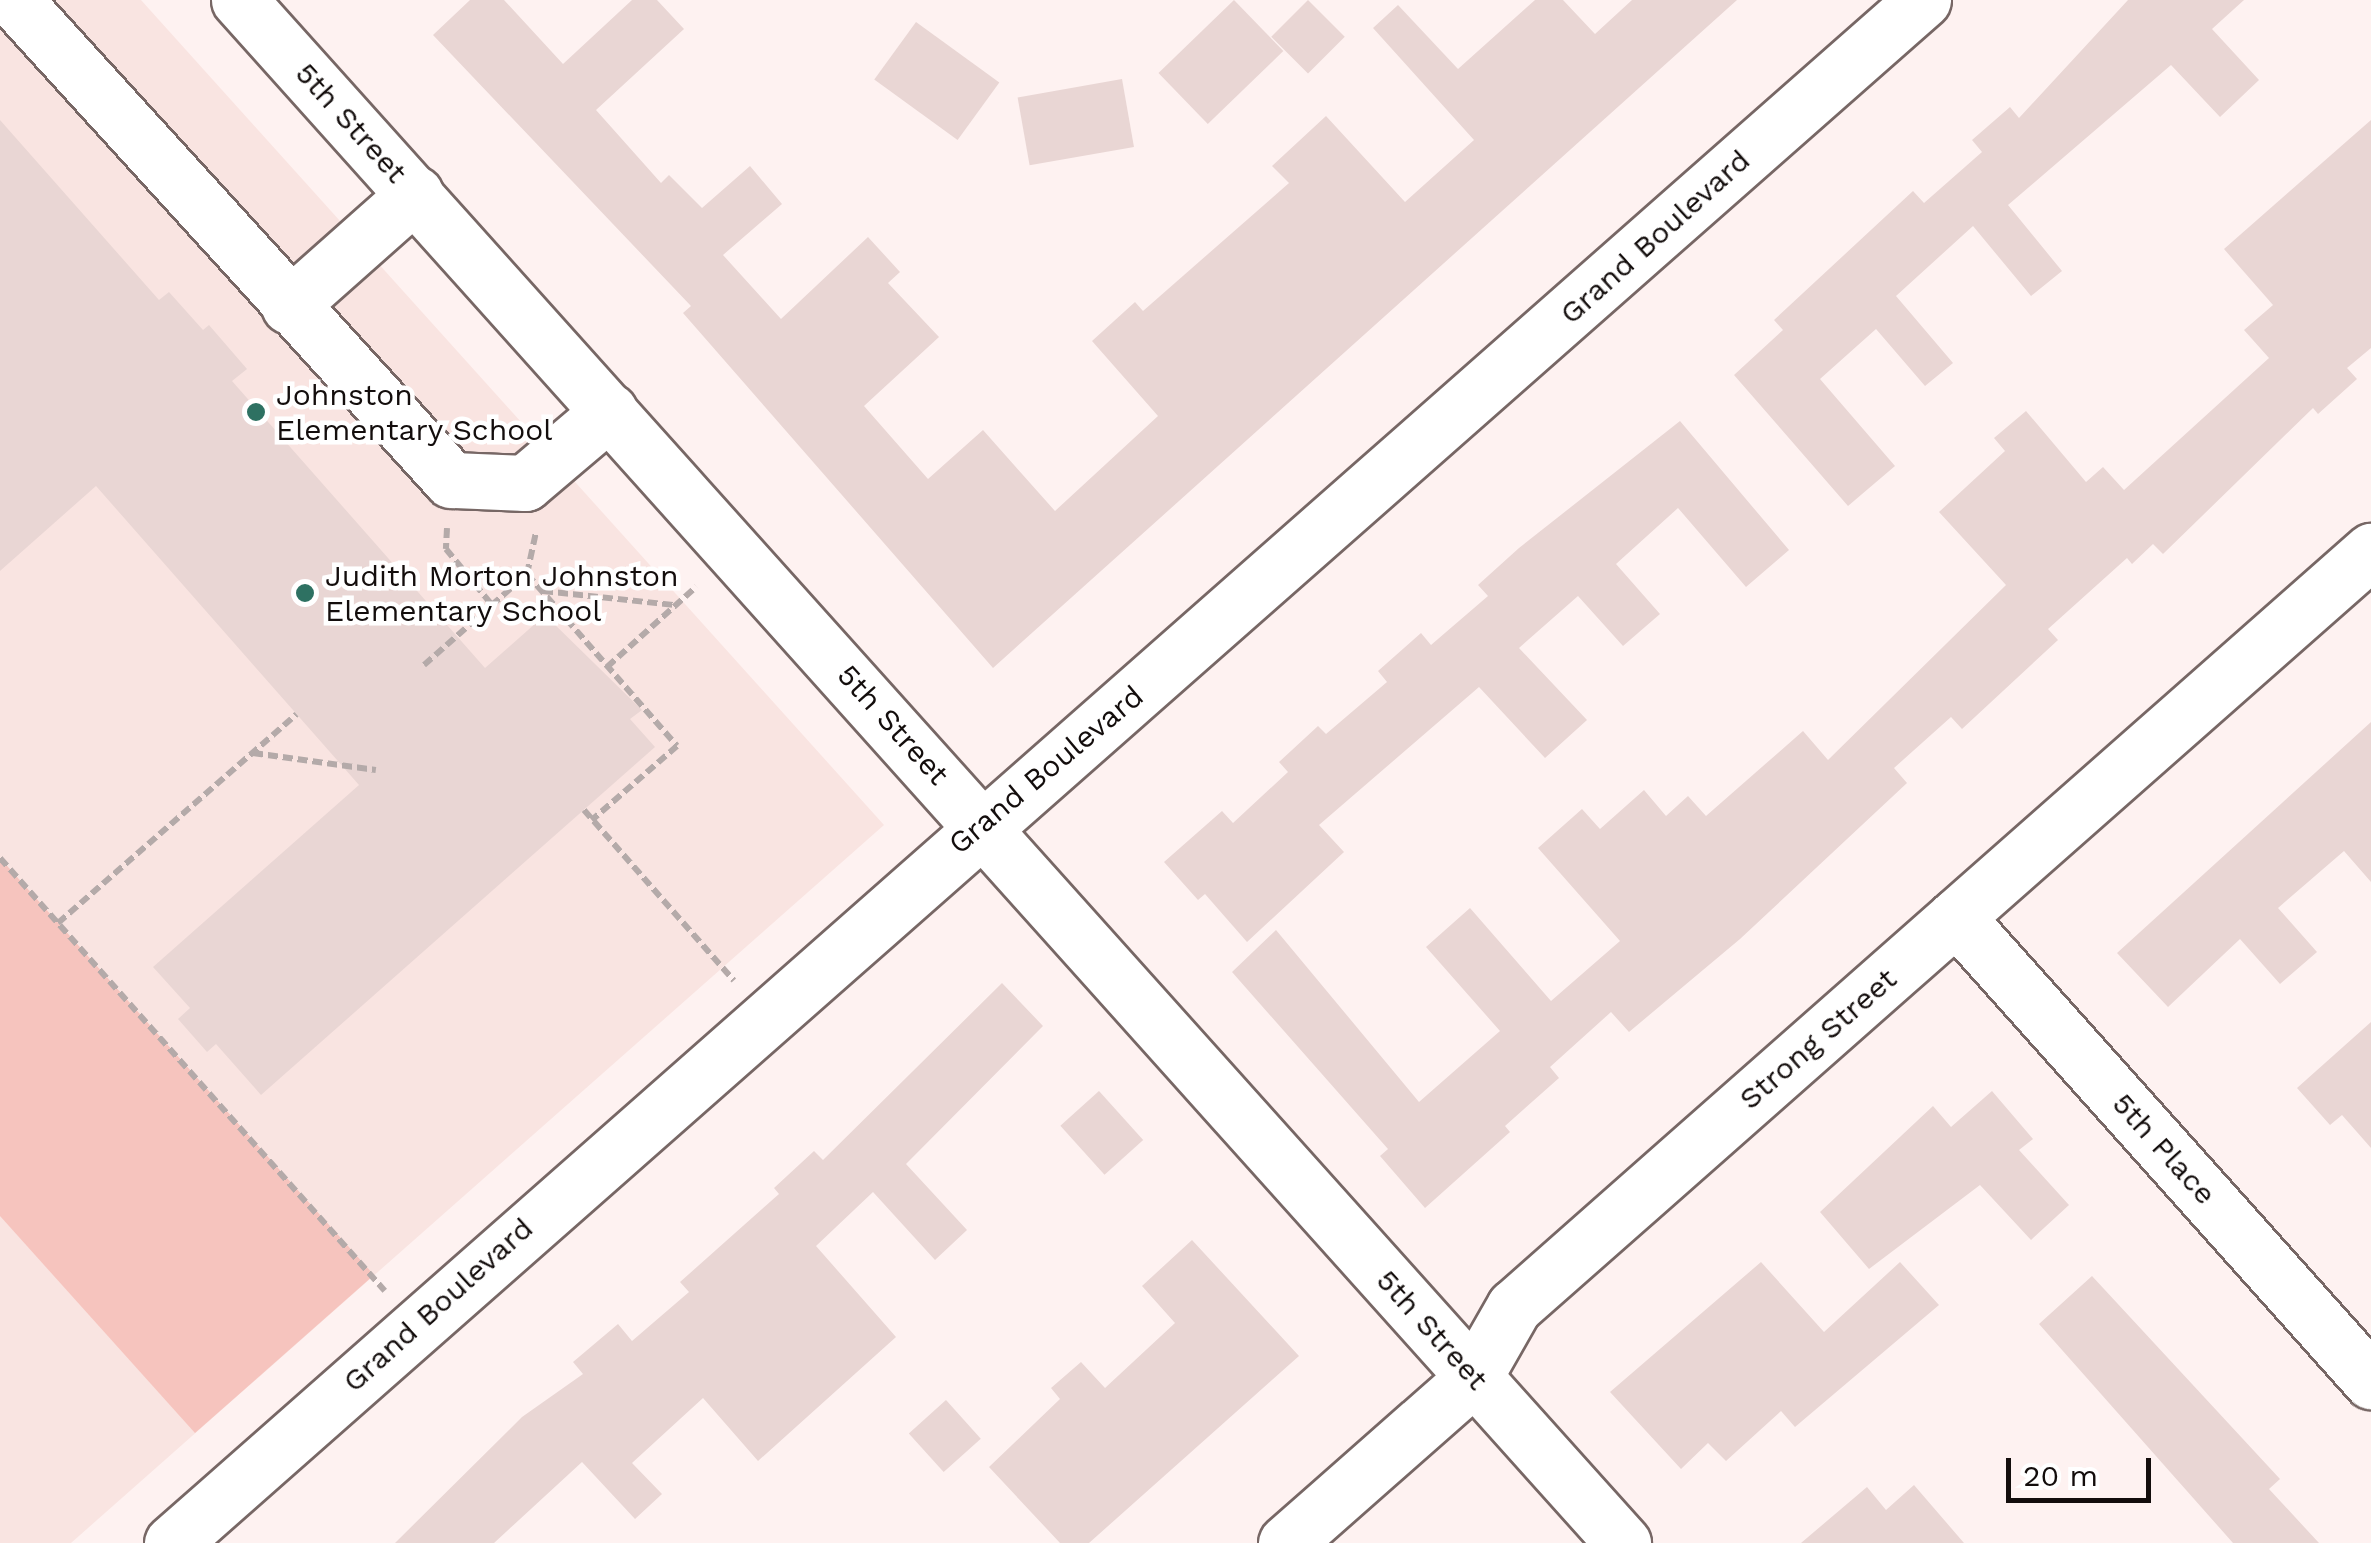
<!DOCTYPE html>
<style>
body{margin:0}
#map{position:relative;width:2371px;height:1543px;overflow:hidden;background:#fef2f1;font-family:"Work Sans",sans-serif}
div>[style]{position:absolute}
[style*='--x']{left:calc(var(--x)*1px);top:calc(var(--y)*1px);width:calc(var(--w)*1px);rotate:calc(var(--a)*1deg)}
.built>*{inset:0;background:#f9e4e1}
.green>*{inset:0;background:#f6c4be}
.building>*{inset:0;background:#e9d6d4;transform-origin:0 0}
.path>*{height:6px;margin-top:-3px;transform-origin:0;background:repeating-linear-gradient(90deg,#b4aaa9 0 10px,transparent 0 15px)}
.roads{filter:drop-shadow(2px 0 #776765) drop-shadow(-2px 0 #776765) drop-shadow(0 2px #776765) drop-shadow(0 -2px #776765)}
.minor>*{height:55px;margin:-27.5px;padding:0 27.5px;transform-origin:27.5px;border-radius:27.5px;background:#fff}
.dots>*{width:28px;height:28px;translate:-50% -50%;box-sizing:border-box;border:5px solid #fff;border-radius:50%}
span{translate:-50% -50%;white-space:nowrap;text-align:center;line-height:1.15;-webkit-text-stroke:9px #fff;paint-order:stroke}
.street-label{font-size:30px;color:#130d0c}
.poi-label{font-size:30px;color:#130d0c}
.left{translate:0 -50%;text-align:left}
.scale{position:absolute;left:2006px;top:1458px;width:145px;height:45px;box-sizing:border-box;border:5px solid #130d0c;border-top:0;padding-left:12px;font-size:30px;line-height:35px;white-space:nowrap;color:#130d0c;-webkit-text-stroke:8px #fff;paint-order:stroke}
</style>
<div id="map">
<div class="built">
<div style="clip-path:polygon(0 0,141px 0,884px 825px,71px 1543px,0 1543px)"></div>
</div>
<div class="green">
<div style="clip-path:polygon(0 858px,374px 1275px,195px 1433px,0 1216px)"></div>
</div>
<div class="building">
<div style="clip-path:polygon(470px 0,504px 0,563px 64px,632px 0,657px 0,684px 29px,596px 110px,661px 183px,669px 175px,702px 208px,750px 166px,782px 204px,723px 255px,781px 319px,868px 237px,900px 272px,888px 283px,939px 337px,864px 406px,928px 479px,983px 430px,1055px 511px,1158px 416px,1092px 341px,1135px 302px,1143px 311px,1289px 183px,1272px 166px,1326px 116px,1405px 202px,1474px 140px,1373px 28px,1398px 5px,1458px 69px,1535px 0,1563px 0,1595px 34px,1632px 0,1737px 0,993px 668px,683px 313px,691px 306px,433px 35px)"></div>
<div style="left:1234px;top:0;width:71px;height:105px;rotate:46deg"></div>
<div style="left:1308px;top:0;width:52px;height:52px;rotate:45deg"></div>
<div style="clip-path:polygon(2128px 0,2244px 0,2212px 29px,2259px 80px,2220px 117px,2171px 65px,2008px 205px,2062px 271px,2031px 296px,1973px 226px,1896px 296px,1953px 363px,1925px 386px,1876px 329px,1820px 379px,1895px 466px,1848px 506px,1734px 375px,1783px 330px,1774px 320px,1913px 191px,1924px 203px,1982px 152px,1972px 140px,2010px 107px,2019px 118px)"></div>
<div style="left:916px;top:22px;width:103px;height:71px;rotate:36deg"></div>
<div style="left:1122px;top:79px;width:69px;height:106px;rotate:80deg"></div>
<div style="clip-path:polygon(0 120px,159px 300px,169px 292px,203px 330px,209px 325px,247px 369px,232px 381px,485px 668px,545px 615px,642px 710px,630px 719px,655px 747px,261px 1095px,216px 1044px,207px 1052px,178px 1019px,190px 1008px,153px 967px,359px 785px,96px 486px,0 571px)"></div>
<div style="clip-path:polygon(2371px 120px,2371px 348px,2347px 368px,2357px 379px,2318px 414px,2313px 408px,2163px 554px,2153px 544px,2132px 564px,2127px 558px,2048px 629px,2058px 640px,1962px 729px,1951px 717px,1894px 768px,1907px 783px,1740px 939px,1629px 1032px,1611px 1012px,1550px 1067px,1559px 1078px,1505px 1126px,1510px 1132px,1425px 1208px,1380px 1156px,1388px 1149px,1232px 972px,1276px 930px,1419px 1102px,1500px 1031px,1426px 947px,1470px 908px,1551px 1001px,1620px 941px,1538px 848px,1582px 809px,1600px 829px,1644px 790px,1666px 816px,1688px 796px,1706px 816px,1803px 731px,1828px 760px,2006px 585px,1939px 512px,2005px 451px,1994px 438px,2026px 411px,2086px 482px,2103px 467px,2124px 490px,2269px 358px,2244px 330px,2273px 305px,2224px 249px)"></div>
<div style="clip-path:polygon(1680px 421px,1789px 550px,1746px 587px,1678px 508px,1616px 564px,1660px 614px,1623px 646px,1578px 596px,1519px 648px,1587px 720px,1545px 758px,1479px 687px,1319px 825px,1344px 852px,1247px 942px,1205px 894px,1198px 900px,1164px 862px,1222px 811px,1233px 823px,1288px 772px,1279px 762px,1318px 726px,1326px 734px,1387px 682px,1378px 671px,1421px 633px,1431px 645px,1488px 596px,1478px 585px,1519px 548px)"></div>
<div style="clip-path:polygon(2371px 722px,2371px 882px,2344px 851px,2278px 908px,2317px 952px,2280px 984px,2240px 939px,2168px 1007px,2117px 953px)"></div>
<div style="clip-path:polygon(1002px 983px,1043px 1026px,906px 1164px,967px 1230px,935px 1260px,873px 1192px,816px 1246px,896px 1337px,758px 1461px,703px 1398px,632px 1463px,662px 1494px,635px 1519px,582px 1462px,494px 1543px,395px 1543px,522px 1417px,583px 1374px,573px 1362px,618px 1324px,632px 1341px,689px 1292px,680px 1282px,779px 1194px,774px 1188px,814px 1151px,823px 1160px)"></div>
<div style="clip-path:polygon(2371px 1022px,2371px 1148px,2342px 1115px,2330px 1125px,2297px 1088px)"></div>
<div style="left:1099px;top:1091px;width:66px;height:52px;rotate:48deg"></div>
<div style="clip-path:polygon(1992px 1091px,2033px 1139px,2019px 1150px,2069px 1205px,2031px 1240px,1980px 1185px,1869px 1269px,1820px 1212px,1933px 1106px,1951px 1127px)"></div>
<div style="clip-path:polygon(1192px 1240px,1299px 1356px,1089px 1543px,1060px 1543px,989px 1467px,1060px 1399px,1051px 1388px,1081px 1362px,1105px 1388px,1175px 1323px,1142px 1286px)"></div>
<div style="clip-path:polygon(1761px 1262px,1824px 1332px,1900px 1262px,1939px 1305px,1795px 1427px,1781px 1411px,1726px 1461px,1708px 1443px,1681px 1469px,1610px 1392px)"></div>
<div style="clip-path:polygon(2092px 1276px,2280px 1479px,2269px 1489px,2319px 1543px,2233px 1543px,2039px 1324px)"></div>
<div style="left:946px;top:1400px;width:52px;height:50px;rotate:48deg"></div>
<div style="clip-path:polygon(1914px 1485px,1964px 1543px,1801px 1543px,1867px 1487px,1886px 1510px)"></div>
</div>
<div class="path">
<div style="--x:447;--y:528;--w:21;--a:93"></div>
<div style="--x:446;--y:549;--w:72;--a:50.6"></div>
<div style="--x:527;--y:574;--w:43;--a:-77.9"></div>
<div style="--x:543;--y:591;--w:133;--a:6.1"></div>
<div style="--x:424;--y:665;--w:137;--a:-41.5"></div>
<div style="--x:527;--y:574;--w:228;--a:48.9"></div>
<div style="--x:677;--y:746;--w:113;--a:139"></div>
<div style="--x:607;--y:667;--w:120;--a:-42"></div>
<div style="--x:253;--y:753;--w:124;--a:7.9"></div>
<div style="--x:584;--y:810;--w:227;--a:48.7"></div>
<div style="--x:0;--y:858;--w:579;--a:48.36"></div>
<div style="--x:58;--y:923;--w:317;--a:-41.2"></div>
</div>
<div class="roads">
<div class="minor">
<div style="--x:14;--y:0;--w:649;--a:47.68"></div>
<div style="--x:451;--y:480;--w:74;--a:2.3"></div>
<div style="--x:525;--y:483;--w:111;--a:-40.3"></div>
<div style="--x:239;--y:0;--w:2073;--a:48.11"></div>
<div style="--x:289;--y:306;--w:169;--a:-41.6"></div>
<div style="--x:1956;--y:917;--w:623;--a:48.19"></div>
<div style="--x:172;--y:1543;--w:2334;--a:-41.39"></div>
<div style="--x:1286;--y:1543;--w:251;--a:-41.4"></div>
<div style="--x:1474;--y:1377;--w:81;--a:-60.3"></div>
<div style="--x:1514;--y:1307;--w:1143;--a:-41.42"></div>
</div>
</div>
<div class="dots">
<div style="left:256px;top:412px;background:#2e7162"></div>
<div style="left:305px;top:593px;background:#2e7162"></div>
</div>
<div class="street-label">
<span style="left:351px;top:123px;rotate:48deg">5th Street</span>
<span style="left:1655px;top:237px;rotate:-42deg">Grand Boulevard</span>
<span style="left:893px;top:725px;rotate:48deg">5th Street</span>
<span style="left:1046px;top:770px;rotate:-40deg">Grand Boulevard</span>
<span style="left:1818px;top:1039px;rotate:-41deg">Strong Street</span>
<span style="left:2164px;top:1149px;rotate:48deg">5th Place</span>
<span style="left:438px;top:1305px;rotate:-42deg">Grand Boulevard</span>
<span style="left:1432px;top:1330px;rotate:48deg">5th Street</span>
</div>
<div class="poi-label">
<span class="left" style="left:276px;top:412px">Johnston<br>Elementary School</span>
<span class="left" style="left:325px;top:593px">Judith Morton Johnston<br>Elementary School</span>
</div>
<div class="scale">20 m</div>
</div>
